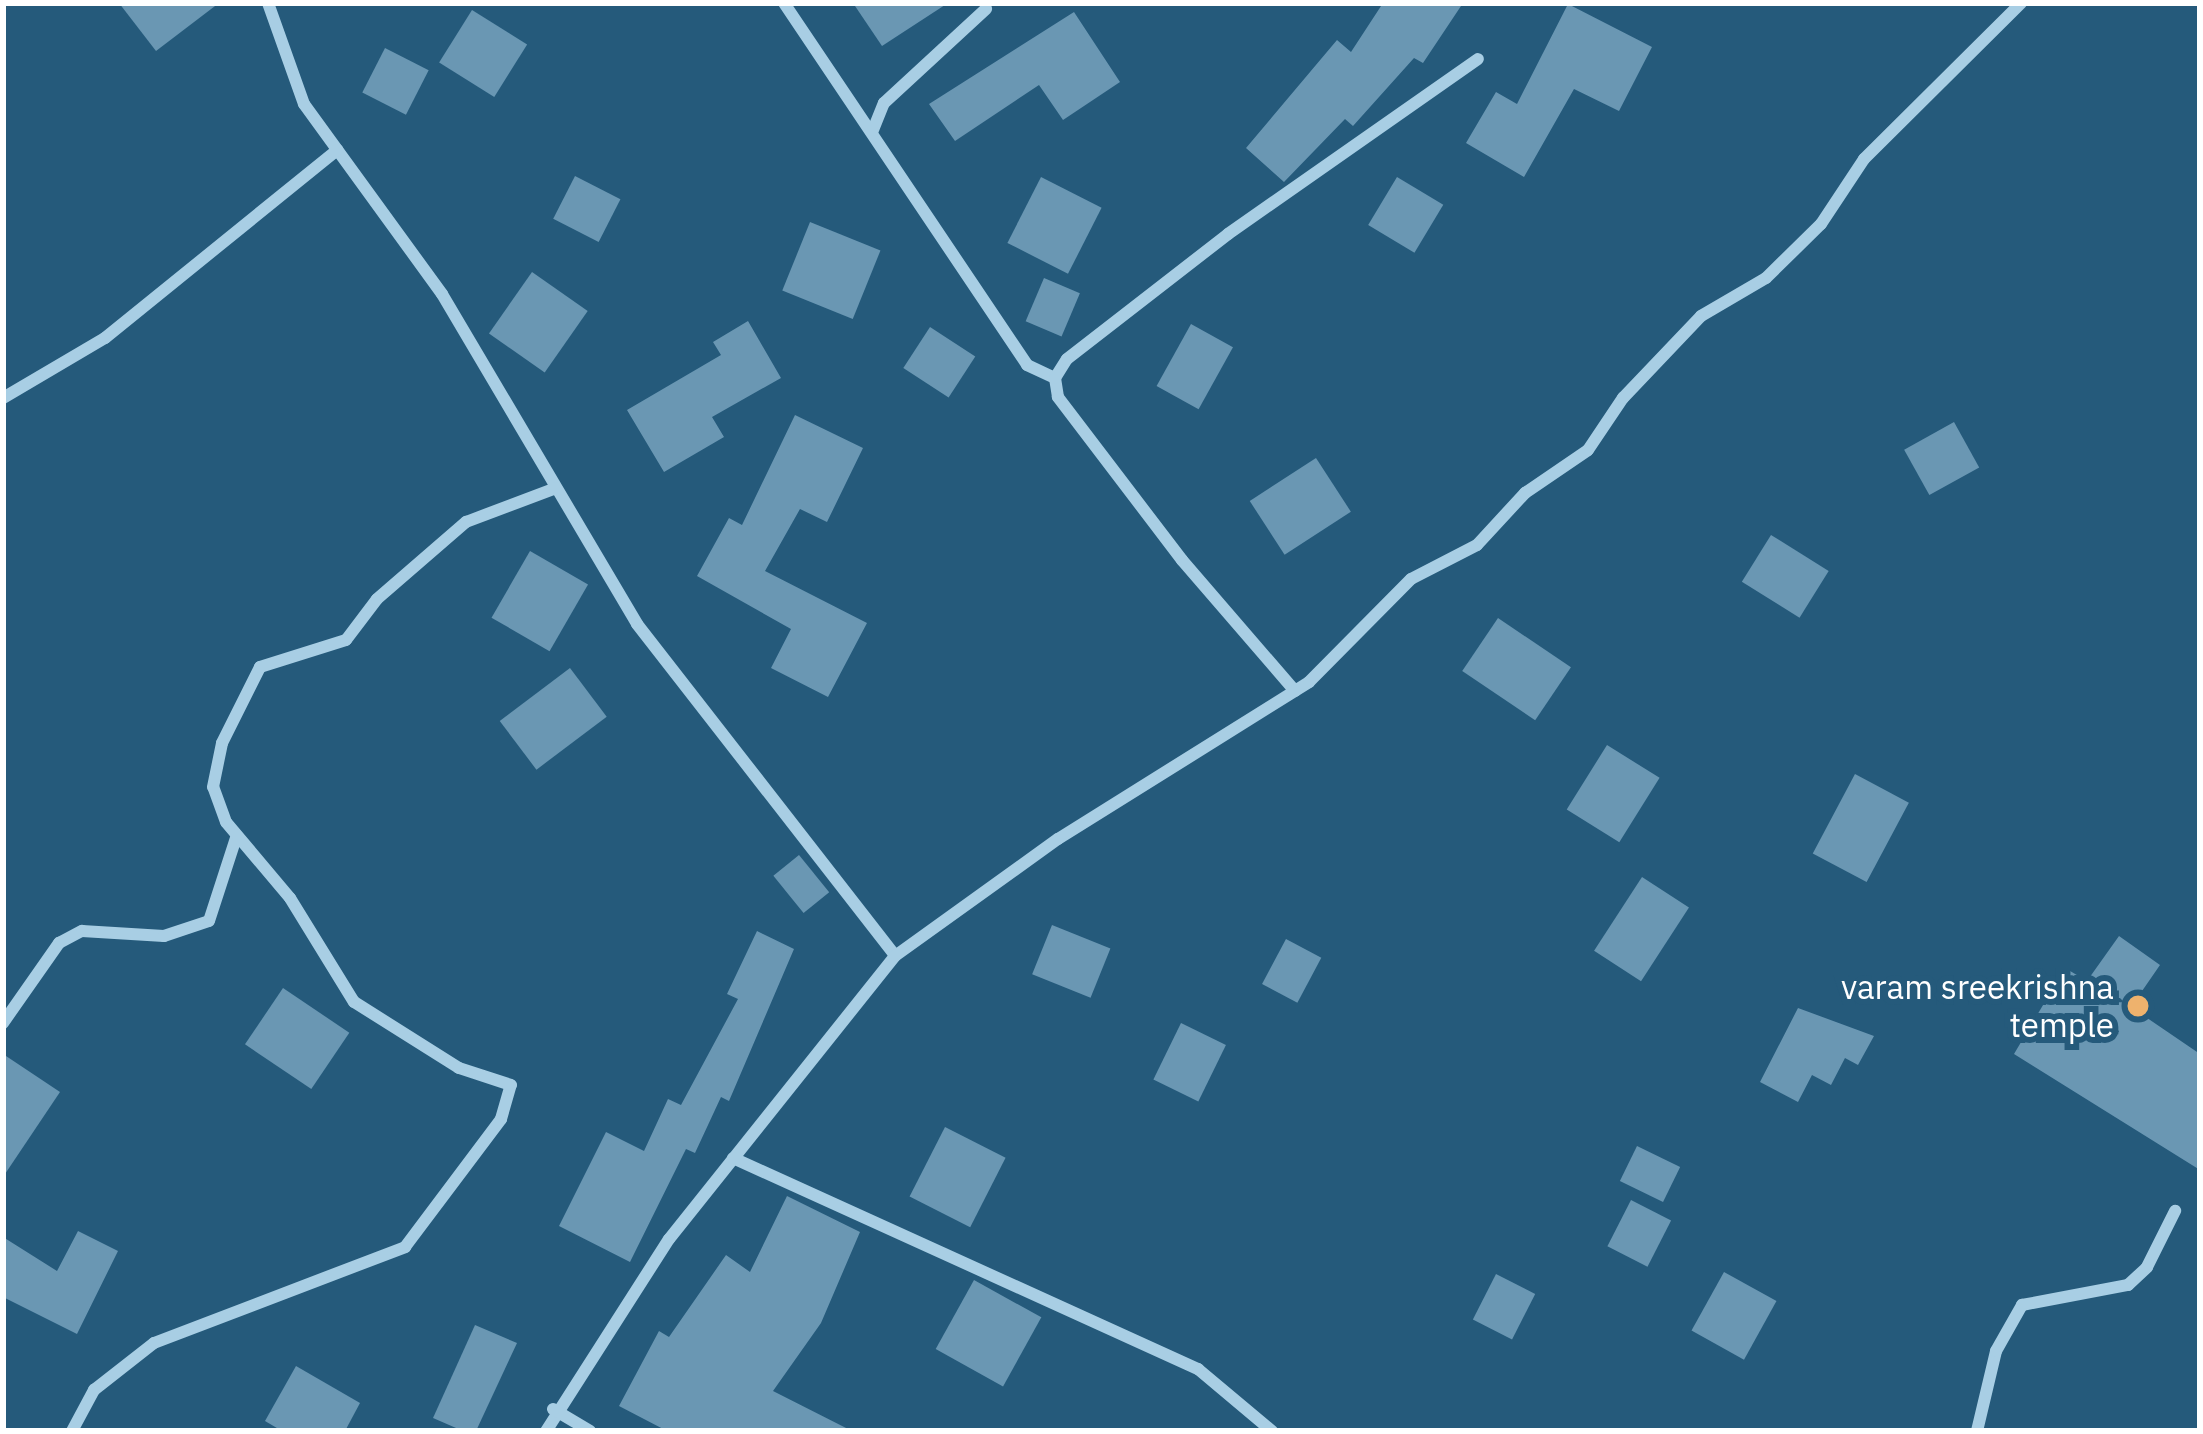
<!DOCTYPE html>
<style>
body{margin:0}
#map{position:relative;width:2203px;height:1434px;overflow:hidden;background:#255a7b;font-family:"IBM Plex Sans",sans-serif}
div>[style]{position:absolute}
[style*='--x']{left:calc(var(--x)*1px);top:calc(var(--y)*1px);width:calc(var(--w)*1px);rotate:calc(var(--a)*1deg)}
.building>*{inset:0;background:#6a97b3;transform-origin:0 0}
.street>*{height:12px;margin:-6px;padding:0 6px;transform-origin:6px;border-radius:6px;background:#a8cee4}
.dots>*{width:33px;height:33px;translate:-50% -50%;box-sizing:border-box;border:6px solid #255a7b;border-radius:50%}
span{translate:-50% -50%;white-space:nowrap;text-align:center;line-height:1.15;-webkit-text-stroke:12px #255a7b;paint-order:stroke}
.poi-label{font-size:33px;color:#fff}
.right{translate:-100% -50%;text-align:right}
.frame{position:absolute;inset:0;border:6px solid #fff;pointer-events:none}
</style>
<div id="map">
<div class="building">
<div style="clip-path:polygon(119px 3px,219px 3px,156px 51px)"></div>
<div style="clip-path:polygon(853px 3px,948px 3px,882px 46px)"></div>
<div style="clip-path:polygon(1383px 3px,1463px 3px,1423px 63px,1414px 58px,1353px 126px,1345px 119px,1284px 182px,1246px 148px,1337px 40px,1351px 52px)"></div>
<div style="clip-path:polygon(1568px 4px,1652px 47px,1619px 111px,1574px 89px,1524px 177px,1466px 143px,1496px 92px,1517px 104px)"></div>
<div style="left:472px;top:10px;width:65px;height:62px;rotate:32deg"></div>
<div style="clip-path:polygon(1074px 12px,1120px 82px,1063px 120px,1039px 85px,955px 141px,929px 104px)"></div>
<div style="left:385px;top:48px;width:49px;height:50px;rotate:27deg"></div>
<div style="left:575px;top:176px;width:51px;height:48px;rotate:27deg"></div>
<div style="left:1041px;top:177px;width:68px;height:74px;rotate:27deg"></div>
<div style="left:1397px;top:177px;width:54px;height:56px;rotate:31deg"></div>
<div style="left:810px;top:222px;width:76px;height:74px;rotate:22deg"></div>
<div style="left:532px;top:272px;width:68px;height:75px;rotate:35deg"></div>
<div style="left:1044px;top:278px;width:39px;height:47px;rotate:23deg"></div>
<div style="clip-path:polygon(748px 321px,781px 378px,712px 417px,724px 437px,664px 472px,627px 410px,721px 355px,713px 342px)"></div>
<div style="left:1191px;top:324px;width:48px;height:71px;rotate:29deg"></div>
<div style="left:930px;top:327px;width:54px;height:49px;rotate:33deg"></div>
<div style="clip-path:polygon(795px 415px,863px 448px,827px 522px,800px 509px,765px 571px,867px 623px,828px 697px,771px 668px,791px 629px,697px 576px,729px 518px,742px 525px)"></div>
<div style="left:1954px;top:422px;width:52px;height:57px;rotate:61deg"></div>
<div style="left:1316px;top:458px;width:64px;height:79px;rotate:57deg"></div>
<div style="left:1771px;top:535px;width:68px;height:55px;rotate:32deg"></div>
<div style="left:530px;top:551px;width:67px;height:77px;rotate:30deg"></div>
<div style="left:1498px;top:618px;width:88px;height:64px;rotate:34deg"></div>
<div style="left:570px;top:668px;width:61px;height:88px;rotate:53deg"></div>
<div style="left:1607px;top:745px;width:62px;height:76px;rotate:32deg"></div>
<div style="left:1855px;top:774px;width:61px;height:90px;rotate:28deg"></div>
<div style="left:799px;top:855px;width:48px;height:33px;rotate:51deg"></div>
<div style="left:1642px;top:877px;width:56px;height:88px;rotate:33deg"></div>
<div style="left:1052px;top:925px;width:63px;height:53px;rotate:22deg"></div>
<div style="clip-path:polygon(757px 931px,794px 949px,729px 1101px,721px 1097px,695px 1153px,686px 1149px,630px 1262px,559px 1226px,606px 1132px,644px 1151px,668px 1099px,681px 1105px,738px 999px,727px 994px)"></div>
<div style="clip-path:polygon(2119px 936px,2160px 965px,2131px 1007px,2200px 1054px,2200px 1170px,2014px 1054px,2065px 968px,2087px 981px)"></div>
<div style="left:1286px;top:939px;width:40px;height:51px;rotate:28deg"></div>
<div style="left:283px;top:988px;width:80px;height:68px;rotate:34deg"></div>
<div style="clip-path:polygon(1798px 1008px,1874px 1036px,1858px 1065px,1845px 1058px,1831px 1085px,1812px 1075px,1798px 1102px,1760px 1082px)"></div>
<div style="left:1181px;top:1023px;width:50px;height:63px;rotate:26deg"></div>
<div style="clip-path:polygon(3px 1054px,60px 1092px,3px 1177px)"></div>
<div style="left:945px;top:1127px;width:68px;height:78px;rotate:27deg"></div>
<div style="left:1637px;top:1146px;width:48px;height:39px;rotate:26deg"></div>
<div style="clip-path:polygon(787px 1196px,860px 1232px,821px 1323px,773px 1391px,852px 1431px,667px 1431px,619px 1406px,659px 1331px,669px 1337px,726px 1255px,750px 1272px)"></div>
<div style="left:1631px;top:1200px;width:45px;height:52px;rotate:27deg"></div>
<div style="clip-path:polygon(78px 1231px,118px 1251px,77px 1334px,3px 1297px,3px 1237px,57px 1271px)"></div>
<div style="left:1724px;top:1272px;width:60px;height:67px;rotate:29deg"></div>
<div style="left:1496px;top:1274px;width:44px;height:51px;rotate:27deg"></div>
<div style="left:974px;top:1280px;width:77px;height:79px;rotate:29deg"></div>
<div style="clip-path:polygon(475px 1325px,517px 1343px,476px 1431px,463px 1431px,433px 1418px)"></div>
<div style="clip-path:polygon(296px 1366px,360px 1403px,345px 1431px,282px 1431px,265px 1421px)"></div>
</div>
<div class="street">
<div style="--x:268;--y:3;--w:107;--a:70.4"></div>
<div style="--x:304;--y:104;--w:235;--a:54"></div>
<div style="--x:442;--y:294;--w:383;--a:59.4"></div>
<div style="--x:637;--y:624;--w:420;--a:52.1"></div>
<div style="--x:895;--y:956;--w:362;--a:128.6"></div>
<div style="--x:669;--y:1239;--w:228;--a:122.6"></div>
<div style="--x:784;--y:3;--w:436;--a:56.1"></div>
<div style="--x:1027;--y:365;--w:31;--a:25"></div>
<div style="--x:873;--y:130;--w:29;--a:-68"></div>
<div style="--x:884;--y:103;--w:139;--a:-42.7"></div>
<div style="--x:3;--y:398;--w:118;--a:-30.5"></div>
<div style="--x:105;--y:338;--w:299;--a:-39"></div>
<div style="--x:1295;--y:691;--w:173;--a:-130.8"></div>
<div style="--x:1182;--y:560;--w:205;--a:-127.3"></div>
<div style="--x:1058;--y:397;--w:19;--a:-99"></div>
<div style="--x:1055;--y:378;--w:22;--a:-58"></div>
<div style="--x:1067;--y:359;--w:204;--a:-37.8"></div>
<div style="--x:1228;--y:234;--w:305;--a:-35"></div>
<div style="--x:895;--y:956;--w:201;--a:-35.7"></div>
<div style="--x:1058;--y:839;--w:296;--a:-32"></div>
<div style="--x:1309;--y:682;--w:145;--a:-45.3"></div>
<div style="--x:1411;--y:579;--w:74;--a:-27.3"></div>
<div style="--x:1477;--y:545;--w:71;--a:-47.3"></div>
<div style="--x:1525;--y:493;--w:76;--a:-34.3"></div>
<div style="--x:1588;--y:450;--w:63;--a:-56.1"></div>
<div style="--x:1623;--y:398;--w:113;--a:-46.4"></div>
<div style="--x:1701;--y:316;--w:75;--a:-30.3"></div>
<div style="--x:1766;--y:278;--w:77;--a:-44.5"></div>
<div style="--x:1821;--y:224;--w:78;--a:-56.5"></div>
<div style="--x:1864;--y:159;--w:221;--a:-44.8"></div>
<div style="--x:3;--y:1023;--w:98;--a:-55"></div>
<div style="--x:59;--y:943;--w:26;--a:-28"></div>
<div style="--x:82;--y:931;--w:82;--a:3.5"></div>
<div style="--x:164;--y:936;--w:47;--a:-18.4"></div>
<div style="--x:209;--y:921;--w:90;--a:-72"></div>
<div style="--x:733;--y:1158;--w:511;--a:24.41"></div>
<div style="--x:1198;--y:1369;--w:97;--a:40"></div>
<div style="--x:553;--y:1409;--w:43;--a:30.7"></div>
<div style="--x:72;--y:1431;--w:47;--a:-61.8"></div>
<div style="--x:94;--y:1390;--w:76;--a:-38.1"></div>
<div style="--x:154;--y:1343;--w:269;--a:-20.9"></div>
<div style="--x:405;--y:1247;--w:160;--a:-53.1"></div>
<div style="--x:501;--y:1119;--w:35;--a:-74"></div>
<div style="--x:511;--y:1085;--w:55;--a:-161.9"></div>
<div style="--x:459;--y:1068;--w:124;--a:-147.8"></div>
<div style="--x:354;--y:1002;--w:122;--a:-121.6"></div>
<div style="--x:290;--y:898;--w:99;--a:-130.1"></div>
<div style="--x:226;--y:822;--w:37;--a:-110"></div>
<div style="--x:213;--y:787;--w:45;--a:-78.4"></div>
<div style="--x:222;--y:743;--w:85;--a:-63.4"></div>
<div style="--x:260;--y:667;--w:90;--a:-17.4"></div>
<div style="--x:346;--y:640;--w:51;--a:-52.9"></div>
<div style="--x:377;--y:599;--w:118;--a:-40.9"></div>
<div style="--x:466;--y:522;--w:96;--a:-20.7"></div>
<div style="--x:1977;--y:1431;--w:82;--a:-76.6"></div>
<div style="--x:1996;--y:1351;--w:53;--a:-60.5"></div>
<div style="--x:2022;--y:1305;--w:108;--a:-10.7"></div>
<div style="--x:2128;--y:1285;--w:26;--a:-43"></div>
<div style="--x:2147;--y:1267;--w:63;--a:-63.4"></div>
</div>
<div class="dots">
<div style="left:2138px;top:1006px;background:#eeb26d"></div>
</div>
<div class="poi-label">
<span class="right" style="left:2114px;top:1006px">varam sreekrishna<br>temple</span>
</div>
<div class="frame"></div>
</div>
